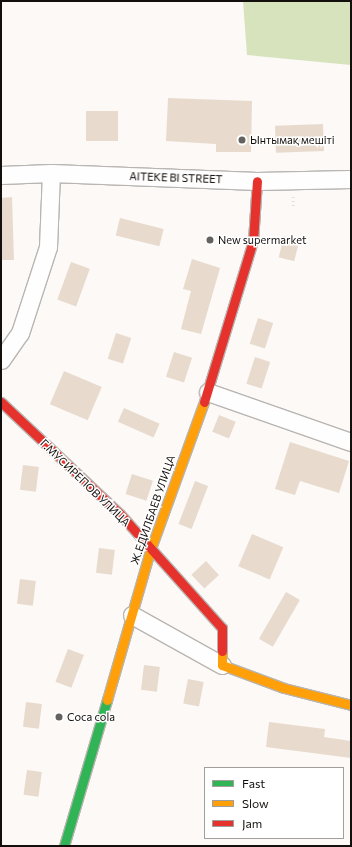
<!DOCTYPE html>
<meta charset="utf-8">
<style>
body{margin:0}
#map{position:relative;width:352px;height:847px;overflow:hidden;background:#fcf9f6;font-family:Commissioner,sans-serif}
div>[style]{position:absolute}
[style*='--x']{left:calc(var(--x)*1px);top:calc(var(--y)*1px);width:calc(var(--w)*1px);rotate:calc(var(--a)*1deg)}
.green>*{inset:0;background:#d6e3bd}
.building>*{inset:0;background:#e8dbce;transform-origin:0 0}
.path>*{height:2.5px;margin-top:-1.25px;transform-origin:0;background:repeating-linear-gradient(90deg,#e2e0e0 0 1px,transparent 0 4px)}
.roads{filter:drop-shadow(1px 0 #b8b5b2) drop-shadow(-1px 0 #b8b5b2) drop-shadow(0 1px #b8b5b2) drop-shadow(0 -1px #b8b5b2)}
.street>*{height:17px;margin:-8.5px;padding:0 8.5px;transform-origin:8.5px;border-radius:8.5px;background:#fffefe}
.fast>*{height:9px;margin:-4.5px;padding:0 4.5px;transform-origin:4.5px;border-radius:4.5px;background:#30b455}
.slow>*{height:9px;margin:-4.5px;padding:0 4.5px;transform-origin:4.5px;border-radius:4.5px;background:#ff9f0a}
.jam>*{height:9px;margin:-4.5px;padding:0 4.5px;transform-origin:4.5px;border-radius:4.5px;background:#e5322d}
.dots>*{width:11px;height:11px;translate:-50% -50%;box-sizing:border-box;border:2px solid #fff;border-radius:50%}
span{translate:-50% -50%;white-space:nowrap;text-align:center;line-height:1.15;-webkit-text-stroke:3px #fff;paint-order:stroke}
.poi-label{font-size:11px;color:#130f0c}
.left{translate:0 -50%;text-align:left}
.street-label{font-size:11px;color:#130f0c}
.frame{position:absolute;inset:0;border:2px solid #130f0c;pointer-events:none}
.legend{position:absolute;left:204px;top:767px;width:140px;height:72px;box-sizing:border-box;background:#fff;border:1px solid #a19f9e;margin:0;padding:5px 7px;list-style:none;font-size:12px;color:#130f0c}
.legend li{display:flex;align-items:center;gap:8px;height:20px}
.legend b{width:20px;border:1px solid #a19f9e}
</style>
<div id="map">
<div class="green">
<div style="clip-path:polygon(243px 1px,351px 1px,351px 65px,247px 55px)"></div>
</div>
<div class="building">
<div style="clip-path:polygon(168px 98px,252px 101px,251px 152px,216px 152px,216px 144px,166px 141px)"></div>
<div style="left:118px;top:111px;width:30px;height:32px;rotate:90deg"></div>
<div style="left:323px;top:124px;width:27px;height:48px;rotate:88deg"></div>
<div style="clip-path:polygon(12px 197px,14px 260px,1px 260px,1px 198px)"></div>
<div style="left:120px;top:218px;width:45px;height:18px;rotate:14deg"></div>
<div style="left:284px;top:236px;width:16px;height:22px;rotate:14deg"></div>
<div style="clip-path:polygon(192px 259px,220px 268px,201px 334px,181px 329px,191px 291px,183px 289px)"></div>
<div style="left:71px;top:262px;width:20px;height:40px;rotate:20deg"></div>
<div style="left:258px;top:318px;width:16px;height:27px;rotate:18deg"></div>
<div style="left:116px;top:333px;width:16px;height:27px;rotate:18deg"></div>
<div style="left:174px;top:352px;width:19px;height:26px;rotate:18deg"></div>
<div style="left:255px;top:357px;width:16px;height:28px;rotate:18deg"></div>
<div style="left:64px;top:371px;width:41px;height:36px;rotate:23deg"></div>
<div style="left:124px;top:408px;width:39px;height:15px;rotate:24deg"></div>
<div style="left:219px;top:415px;width:18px;height:18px;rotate:22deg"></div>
<div style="clip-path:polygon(290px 442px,349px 461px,339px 493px,300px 481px,295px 495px,275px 489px)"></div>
<div style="left:23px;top:465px;width:16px;height:25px;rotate:7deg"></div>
<div style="left:132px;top:474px;width:22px;height:21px;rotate:18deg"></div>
<div style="left:195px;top:481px;width:14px;height:46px;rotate:21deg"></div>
<div style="left:252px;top:534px;width:34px;height:35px;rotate:23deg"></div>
<div style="left:99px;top:548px;width:16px;height:25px;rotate:7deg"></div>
<div style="left:206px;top:561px;width:19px;height:20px;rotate:47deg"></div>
<div style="left:20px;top:579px;width:16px;height:25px;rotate:7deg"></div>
<div style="left:286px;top:592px;width:16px;height:54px;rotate:30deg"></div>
<div style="left:68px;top:649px;width:17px;height:35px;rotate:21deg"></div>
<div style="left:144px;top:665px;width:16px;height:25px;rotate:7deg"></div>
<div style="left:188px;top:679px;width:16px;height:25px;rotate:11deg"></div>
<div style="left:26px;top:702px;width:16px;height:25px;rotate:7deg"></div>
<div style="clip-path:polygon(269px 722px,325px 729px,324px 737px,351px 741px,351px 758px,266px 747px)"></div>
<div style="left:27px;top:770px;width:15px;height:25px;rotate:8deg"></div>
</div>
<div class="path">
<div style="--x:293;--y:206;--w:10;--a:-90"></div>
</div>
<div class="roads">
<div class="street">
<div style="--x:1;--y:175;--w:50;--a:-2.3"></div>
<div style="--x:51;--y:173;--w:206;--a:2.2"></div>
<div style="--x:257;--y:181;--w:94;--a:-1.2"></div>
<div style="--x:1;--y:360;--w:33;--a:-55"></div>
<div style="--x:20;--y:333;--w:90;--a:-72"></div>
<div style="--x:48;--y:247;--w:74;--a:-87.7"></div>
<div style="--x:208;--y:392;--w:151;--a:19.3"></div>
<div style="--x:132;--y:615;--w:103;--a:29.1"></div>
</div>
<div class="fast">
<div style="--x:64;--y:846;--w:152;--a:-73.6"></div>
</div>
<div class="slow">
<div style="--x:222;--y:651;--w:14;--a:90"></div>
<div style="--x:222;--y:665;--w:66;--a:20.4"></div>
<div style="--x:284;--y:688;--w:69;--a:14.2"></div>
<div style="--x:107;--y:700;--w:155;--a:-73.9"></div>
<div style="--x:150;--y:551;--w:158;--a:-70.1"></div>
</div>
<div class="jam">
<div style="--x:1;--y:402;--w:163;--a:43.3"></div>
<div style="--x:120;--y:514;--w:153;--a:48.2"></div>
<div style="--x:222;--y:628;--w:23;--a:90"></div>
<div style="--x:204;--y:402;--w:168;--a:-73.1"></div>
<div style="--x:253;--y:241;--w:60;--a:-86.2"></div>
</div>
</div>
<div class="dots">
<div style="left:242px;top:140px;background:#65615e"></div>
<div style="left:210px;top:240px;background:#65615e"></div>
<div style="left:59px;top:717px;background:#65615e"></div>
</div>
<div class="poi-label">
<span class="left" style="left:250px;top:140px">Ынтымақ мешіті</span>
<span class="left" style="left:218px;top:240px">New supermarket</span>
<span class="left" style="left:67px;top:717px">Coca cola</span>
</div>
<div class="street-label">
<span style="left:176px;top:178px;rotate:2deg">AITEKE BI STREET</span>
<span style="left:85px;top:483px;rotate:44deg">Г.МУСИРЕПОВ УЛИЦА</span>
<span style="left:153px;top:510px;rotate:-71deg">Ж.ЕДИЛБАЕВ УЛИЦА</span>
</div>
<div class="frame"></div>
<ul class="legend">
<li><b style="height:5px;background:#30b455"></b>Fast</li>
<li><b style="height:5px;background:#ff9f0a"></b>Slow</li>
<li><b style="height:5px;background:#e5322d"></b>Jam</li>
</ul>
</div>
